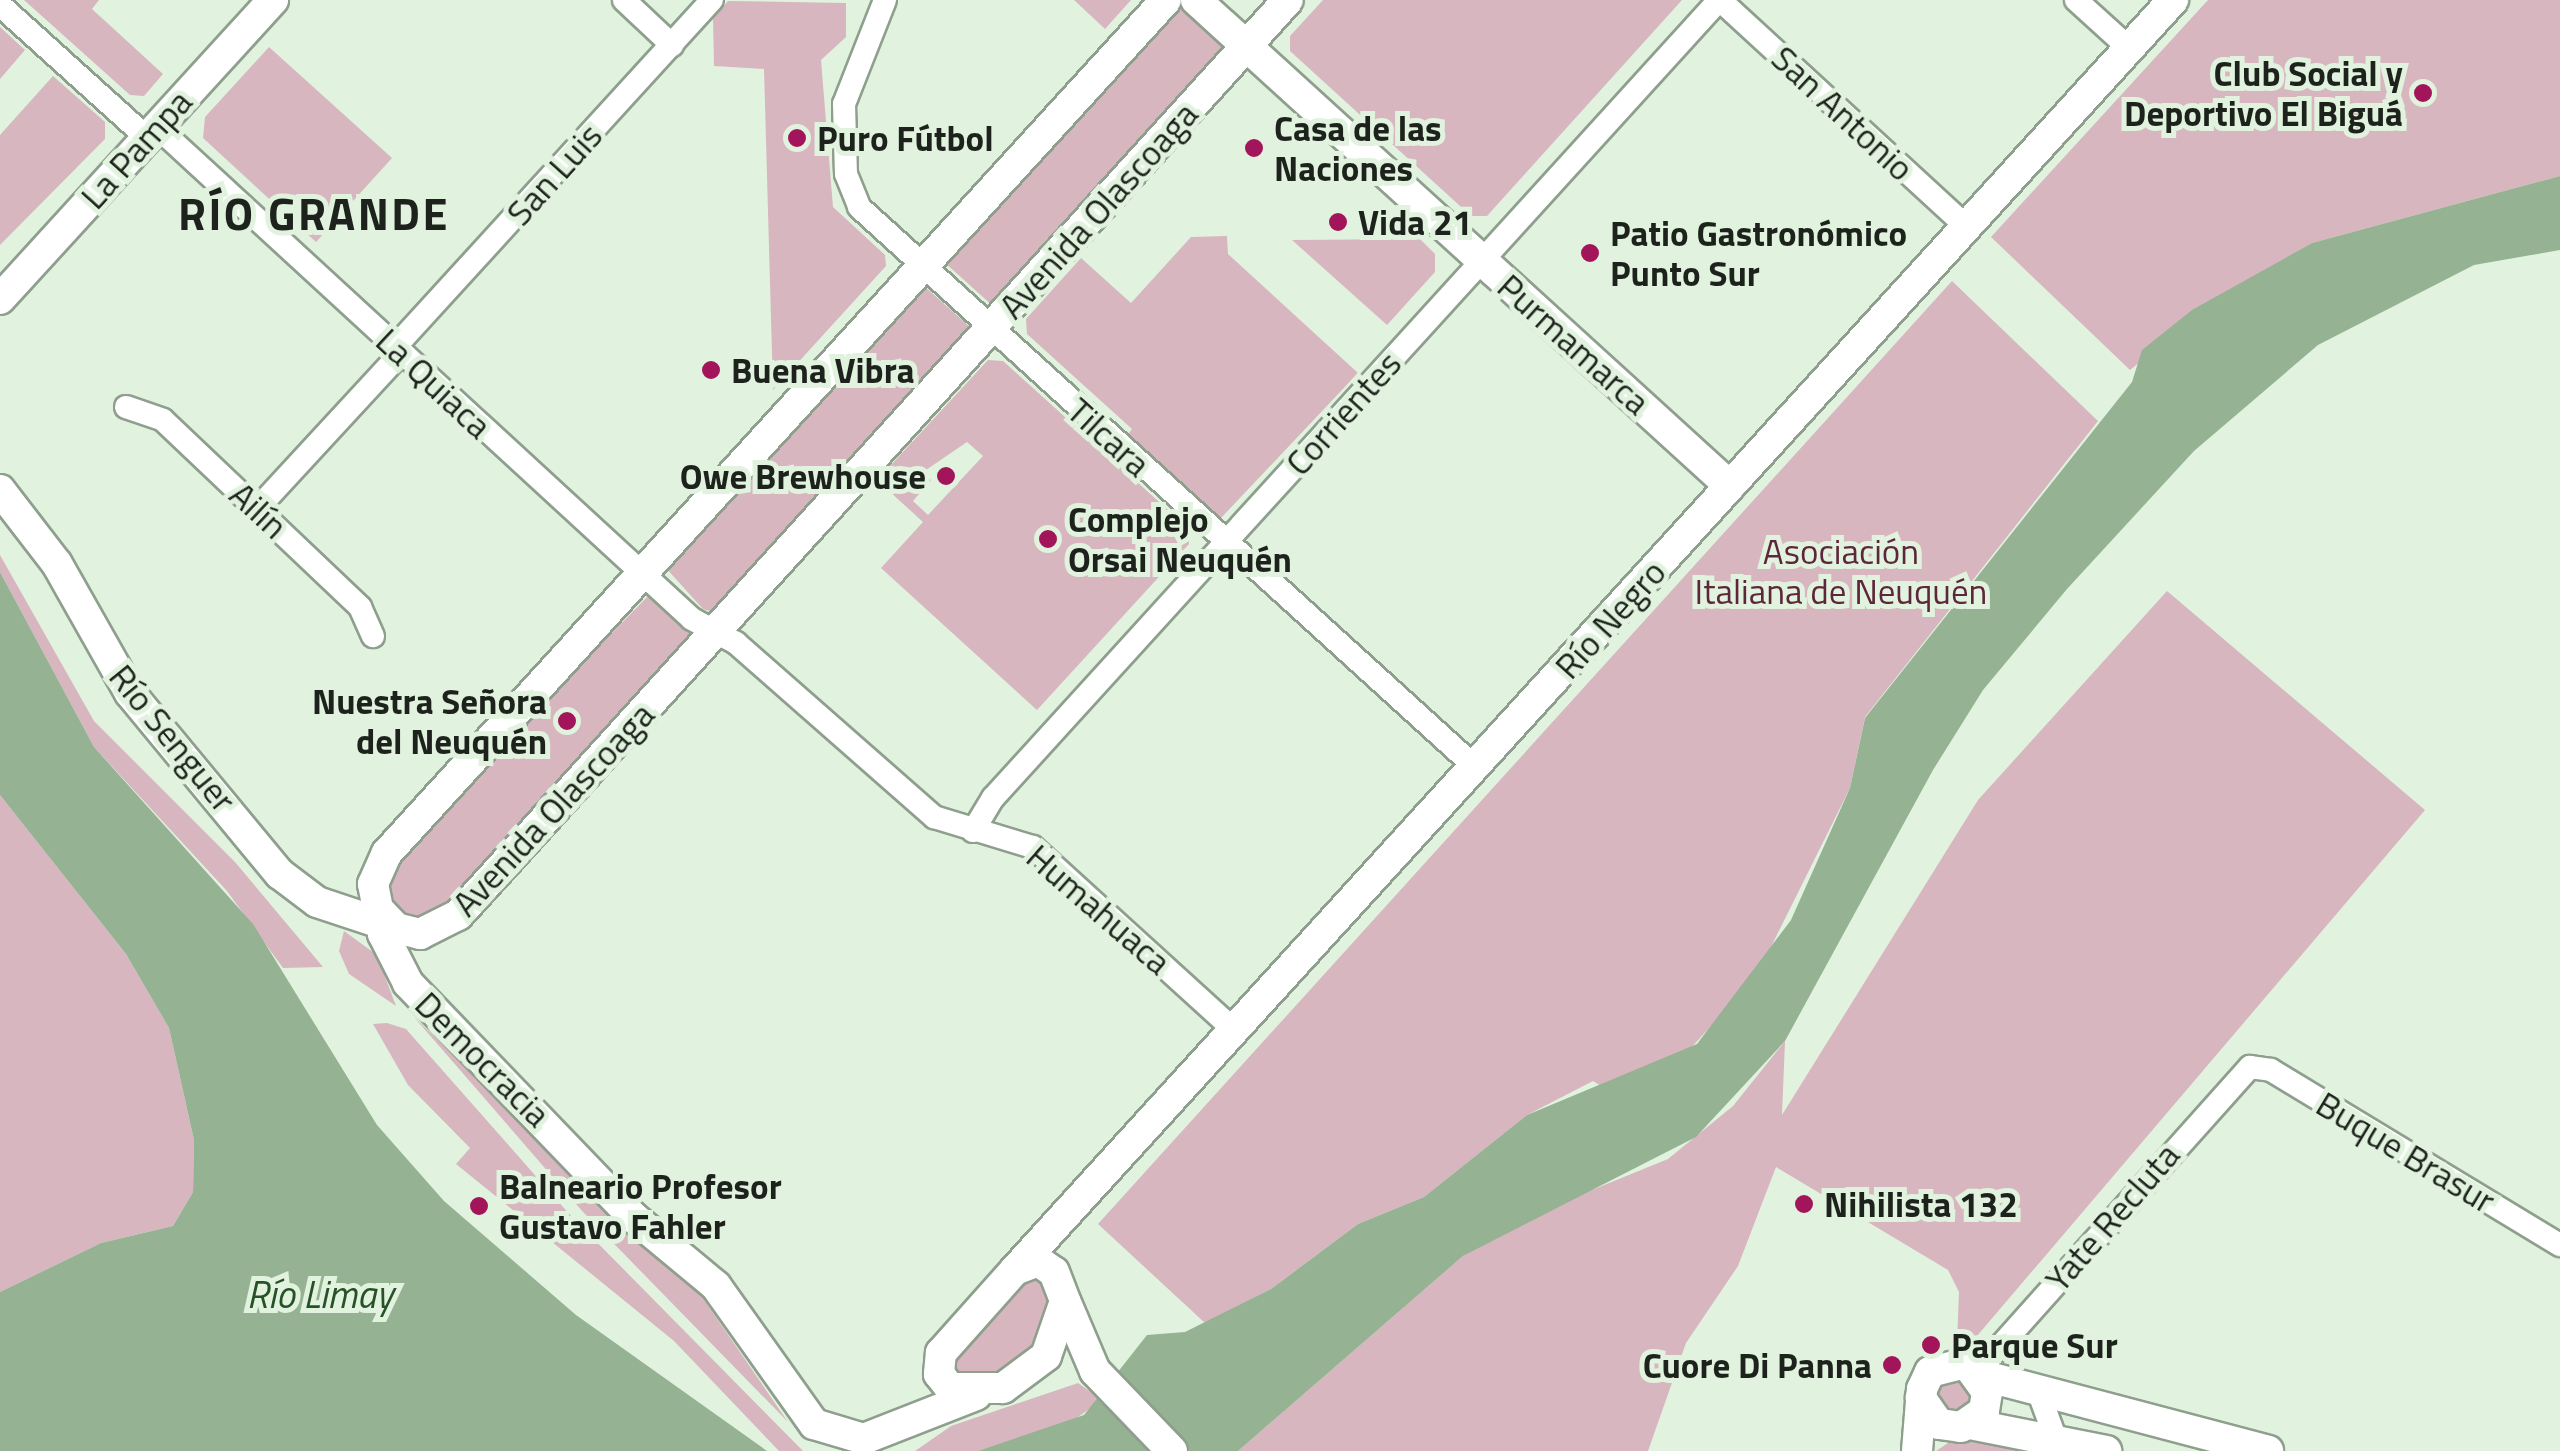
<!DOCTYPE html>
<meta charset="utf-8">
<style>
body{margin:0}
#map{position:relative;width:2560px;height:1451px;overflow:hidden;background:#e1f3df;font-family:"Titillium Web",sans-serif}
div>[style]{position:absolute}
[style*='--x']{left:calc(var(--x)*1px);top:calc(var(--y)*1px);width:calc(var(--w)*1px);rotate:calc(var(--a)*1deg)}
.green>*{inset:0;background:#d7b6c0;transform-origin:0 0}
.water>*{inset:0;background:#95b293}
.roads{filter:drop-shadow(2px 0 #8e9f8d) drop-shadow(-2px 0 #8e9f8d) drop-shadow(0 2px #8e9f8d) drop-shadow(0 -2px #8e9f8d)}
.street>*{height:22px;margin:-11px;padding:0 11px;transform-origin:11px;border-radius:11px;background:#fff}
.secondary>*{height:30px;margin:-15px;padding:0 15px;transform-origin:15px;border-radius:15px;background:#fff}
.dots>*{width:28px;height:28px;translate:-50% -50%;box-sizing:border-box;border:5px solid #e1f3df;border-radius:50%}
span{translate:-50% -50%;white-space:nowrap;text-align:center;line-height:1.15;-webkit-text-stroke:10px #e1f3df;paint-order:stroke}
.poi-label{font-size:35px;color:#1d231c;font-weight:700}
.right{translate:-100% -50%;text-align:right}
.left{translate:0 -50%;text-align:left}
.street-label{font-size:35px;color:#1d231c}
.park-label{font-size:35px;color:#5e263b}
.water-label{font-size:38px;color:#275126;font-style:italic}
.district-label{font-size:45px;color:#1d231c;font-weight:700;letter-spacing:2.5px}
</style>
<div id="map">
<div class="green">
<div style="clip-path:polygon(24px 0,99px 0,92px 9px,163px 74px,144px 96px,130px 95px)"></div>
<div style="clip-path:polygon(1074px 0,1131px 0,1105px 29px)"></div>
<div style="clip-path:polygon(1323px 0,1682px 0,1487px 216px,1471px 216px,1290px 51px,1290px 36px)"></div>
<div style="clip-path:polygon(2208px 0,2560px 0,2560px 176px,2312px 243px,2227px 292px,2130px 370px,1991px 237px)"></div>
<div style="clip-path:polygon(728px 1px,846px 3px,846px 37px,821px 60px,833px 207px,885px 255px,886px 266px,773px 390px,764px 69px,714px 66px,713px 18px)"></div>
<div style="left:1179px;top:4px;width:66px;height:349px;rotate:42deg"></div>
<div style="clip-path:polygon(0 27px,25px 50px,0 79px)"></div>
<div style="clip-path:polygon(269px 47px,392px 158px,316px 242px,203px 138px,205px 117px)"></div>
<div style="clip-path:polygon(53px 76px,105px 122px,105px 139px,0 245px,0 135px)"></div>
<div style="clip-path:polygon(1227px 236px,1228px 254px,1358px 373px,1221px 518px,1126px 437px,1132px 429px,1027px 334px,1026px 319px,1081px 258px,1131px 303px,1191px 237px)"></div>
<div style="clip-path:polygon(1420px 239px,1435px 254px,1435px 272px,1387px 325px,1292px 240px)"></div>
<div style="clip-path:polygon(1952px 281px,2098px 421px,1865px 717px,1850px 788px,1756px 977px,1689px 1050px,1601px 1086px,1593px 1081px,1527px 1115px,1424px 1197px,1358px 1224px,1271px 1289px,1205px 1323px,1098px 1224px)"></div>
<div style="clip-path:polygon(923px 285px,971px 328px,713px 612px,703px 609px,665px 567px)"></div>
<div style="clip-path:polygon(evenodd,988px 360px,1003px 361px,1188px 528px,1189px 544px,1037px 710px,881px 568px,923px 522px,877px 480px,988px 360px,967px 442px,983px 456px,928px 515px,913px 501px,931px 480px,923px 472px,967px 442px)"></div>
<div style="clip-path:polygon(0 555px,94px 721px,235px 862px,323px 967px,283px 968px,227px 891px,94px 747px,0 572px)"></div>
<div style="clip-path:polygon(2167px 591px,2425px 810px,1971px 1343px,1957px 1342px,1959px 1292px,1948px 1270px,1776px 1167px,1738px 1266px,1686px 1343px,1648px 1451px,1238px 1451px,1463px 1256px,1533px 1214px,1668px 1159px,1733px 1106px,1785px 1041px,1782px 1115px,1978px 800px)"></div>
<div style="clip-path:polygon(651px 593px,693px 635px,444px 918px,407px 920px,385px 899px,389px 861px)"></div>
<div style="clip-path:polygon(0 795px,126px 954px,169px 1028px,194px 1140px,193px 1192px,173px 1226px,101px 1243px,0 1292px)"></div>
<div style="clip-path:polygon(344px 931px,377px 955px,396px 1006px,349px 974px,339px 951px)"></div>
<div style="clip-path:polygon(414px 1017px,700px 1294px,788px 1422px,583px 1212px)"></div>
<div style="clip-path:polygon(387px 1023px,406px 1029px,571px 1216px,803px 1451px,779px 1451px,674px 1341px,456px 1164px,470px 1148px,408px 1085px,373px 1024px)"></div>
<div style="clip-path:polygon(1023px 1273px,1040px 1275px,1054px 1310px,1026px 1362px,968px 1387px,945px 1362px)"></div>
<div style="clip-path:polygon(1956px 1373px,1975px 1397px,1965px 1413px,1940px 1409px,1934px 1390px)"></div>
<div style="clip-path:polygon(1078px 1383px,1102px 1400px,1068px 1424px,978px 1451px,915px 1451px,951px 1426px)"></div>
<div style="clip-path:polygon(1957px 1437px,2049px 1451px,1936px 1451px)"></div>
</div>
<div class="water">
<div style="clip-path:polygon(2560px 176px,2560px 250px,2474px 265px,2318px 345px,2194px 451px,2067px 589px,1983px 690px,1933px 770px,1785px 1041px,1696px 1137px,1463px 1256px,1238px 1451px,978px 1451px,1084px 1415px,1147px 1335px,1185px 1332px,1271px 1289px,1358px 1224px,1424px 1197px,1527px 1115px,1697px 1044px,1791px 920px,1850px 788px,1865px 718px,2132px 382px,2142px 350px,2192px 310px,2312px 243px)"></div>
<div style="clip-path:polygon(0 572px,94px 747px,253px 924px,377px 1125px,444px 1201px,576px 1315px,767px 1451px,0 1451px,0 1292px,101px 1243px,173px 1226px,193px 1192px,194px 1140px,169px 1028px,126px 954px,0 795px)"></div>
</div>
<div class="roads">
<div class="street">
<div style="--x:624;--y:0;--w:66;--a:43.2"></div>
<div style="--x:885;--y:0;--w:112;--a:111.5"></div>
<div style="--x:844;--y:104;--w:70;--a:88.4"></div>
<div style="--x:846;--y:174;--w:35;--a:68"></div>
<div style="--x:859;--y:207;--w:832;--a:42.27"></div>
<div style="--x:1720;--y:0;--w:335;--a:42.6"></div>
<div style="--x:2076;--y:0;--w:72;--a:42.2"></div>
<div style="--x:0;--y:5;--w:198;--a:42.1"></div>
<div style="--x:157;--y:127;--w:727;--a:42.6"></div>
<div style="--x:692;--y:619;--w:50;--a:28.6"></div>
<div style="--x:736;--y:643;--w:264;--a:41.3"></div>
<div style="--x:934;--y:817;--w:103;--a:16.9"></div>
<div style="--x:1033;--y:847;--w:273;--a:42.3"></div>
<div style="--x:395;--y:347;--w:470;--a:-47.6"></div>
<div style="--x:126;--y:407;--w:39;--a:19"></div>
<div style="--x:163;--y:420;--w:272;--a:43.5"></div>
<div style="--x:360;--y:607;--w:32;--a:66"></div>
<div style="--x:257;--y:509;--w:212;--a:-47.3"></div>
<div style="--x:973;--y:831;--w:39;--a:-59"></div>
<div style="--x:993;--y:798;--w:1079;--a:-47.7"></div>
<div style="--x:1978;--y:1371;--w:408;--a:-48.2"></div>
<div style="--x:2250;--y:1067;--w:21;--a:8"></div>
<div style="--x:2271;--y:1070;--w:338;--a:31.2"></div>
<div style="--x:2040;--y:1396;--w:59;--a:70"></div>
</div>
<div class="secondary">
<div style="--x:1196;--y:0;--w:722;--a:42.31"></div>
<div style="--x:0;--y:299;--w:405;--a:-47.6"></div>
<div style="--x:0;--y:490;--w:93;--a:52.4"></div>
<div style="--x:57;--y:564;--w:148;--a:60.5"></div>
<div style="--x:130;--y:693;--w:235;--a:50.4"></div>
<div style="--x:280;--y:874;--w:46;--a:37.1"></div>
<div style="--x:317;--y:902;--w:82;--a:18.4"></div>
<div style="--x:377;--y:908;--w:28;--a:46"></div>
<div style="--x:396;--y:928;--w:25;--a:14"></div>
<div style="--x:420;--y:934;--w:42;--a:-26.6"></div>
<div style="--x:458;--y:915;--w:1235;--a:-47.79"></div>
<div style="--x:1038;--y:1261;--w:19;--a:35"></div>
<div style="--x:1054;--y:1272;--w:31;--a:69"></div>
<div style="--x:1065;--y:1301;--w:58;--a:109.1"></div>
<div style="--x:1046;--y:1356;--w:54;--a:143.3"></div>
<div style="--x:1003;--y:1388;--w:53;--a:180"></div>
<div style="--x:950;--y:1388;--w:18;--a:-128"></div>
<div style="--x:939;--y:1374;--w:21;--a:-85"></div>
<div style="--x:941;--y:1353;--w:111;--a:-48.3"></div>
<div style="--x:1015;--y:1270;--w:25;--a:-21"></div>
<div style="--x:1015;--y:1270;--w:1719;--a:-47.64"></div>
<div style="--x:1066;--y:1303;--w:74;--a:66.9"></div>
<div style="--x:1095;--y:1371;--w:111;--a:46.1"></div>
<div style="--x:1981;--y:1375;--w:297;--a:14.8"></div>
<div style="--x:976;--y:1395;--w:120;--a:158.6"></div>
<div style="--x:864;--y:1439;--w:52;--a:-163.3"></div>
<div style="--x:814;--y:1424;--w:169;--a:-125.4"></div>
<div style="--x:716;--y:1286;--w:107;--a:-140.3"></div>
<div style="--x:634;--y:1218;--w:326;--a:-133.9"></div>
<div style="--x:408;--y:983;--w:55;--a:-117"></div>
<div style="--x:383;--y:934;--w:51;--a:-101.3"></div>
<div style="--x:373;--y:884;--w:34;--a:-66"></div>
<div style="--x:387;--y:853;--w:1155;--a:-47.6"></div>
<div style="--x:1970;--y:1424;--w:139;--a:11.2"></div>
<div style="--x:1917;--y:1451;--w:62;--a:-85.4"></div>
<div style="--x:1922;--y:1389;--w:19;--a:-65"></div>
<div style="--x:1930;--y:1372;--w:37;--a:-14"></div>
<div style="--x:1966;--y:1363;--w:36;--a:54"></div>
<div style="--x:1987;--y:1392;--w:19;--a:99"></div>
<div style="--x:1984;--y:1411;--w:28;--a:145"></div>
<div style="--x:1961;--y:1427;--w:22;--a:-172"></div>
<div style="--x:1939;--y:1424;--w:32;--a:-125"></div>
</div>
</div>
<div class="dots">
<div style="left:2423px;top:93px;background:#a3155a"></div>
<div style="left:797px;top:138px;background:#a3155a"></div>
<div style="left:1254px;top:148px;background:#a3155a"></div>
<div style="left:1338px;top:222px;background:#a3155a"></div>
<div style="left:1590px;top:253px;background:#a3155a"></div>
<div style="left:711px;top:370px;background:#a3155a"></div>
<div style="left:946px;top:476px;background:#a3155a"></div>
<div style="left:1048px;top:539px;background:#a3155a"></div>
<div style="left:567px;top:721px;background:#a3155a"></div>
<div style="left:1804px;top:1204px;background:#a3155a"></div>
<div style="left:479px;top:1206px;background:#a3155a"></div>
<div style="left:1931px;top:1345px;background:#a3155a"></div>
<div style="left:1892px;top:1365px;background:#a3155a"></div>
</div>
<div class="poi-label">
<span class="right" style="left:2403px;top:93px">Club Social y<br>Deportivo El Biguá</span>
<span class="left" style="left:1274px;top:148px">Casa de las<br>Naciones</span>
<span class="left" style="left:817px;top:138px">Puro Fútbol</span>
<span class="left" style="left:1358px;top:222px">Vida 21</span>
<span class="left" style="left:1610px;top:253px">Patio Gastronómico<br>Punto Sur</span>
<span class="left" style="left:731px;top:370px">Buena Vibra</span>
<span class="right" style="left:926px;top:476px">Owe Brewhouse</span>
<span class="left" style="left:1068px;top:539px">Complejo<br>Orsai Neuquén</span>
<span class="right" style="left:547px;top:721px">Nuestra Señora<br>del Neuquén</span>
<span class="left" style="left:499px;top:1206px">Balneario Profesor<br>Gustavo Fahler</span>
<span class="left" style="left:1824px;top:1204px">Nihilista 132</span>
<span class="left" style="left:1951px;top:1345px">Parque Sur</span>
<span class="right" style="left:1872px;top:1365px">Cuore Di Panna</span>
</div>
<div class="street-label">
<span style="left:1843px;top:113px;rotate:43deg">San Antonio</span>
<span style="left:136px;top:149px;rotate:-48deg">La Pampa</span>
<span style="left:554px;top:174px;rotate:-48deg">San Luis</span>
<span style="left:1098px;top:210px;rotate:-48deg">Avenida Olascoaga</span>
<span style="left:1574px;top:344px;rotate:42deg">Purmamarca</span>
<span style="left:434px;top:383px;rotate:43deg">La Quiaca</span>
<span style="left:1343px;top:413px;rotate:-48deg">Corrientes</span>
<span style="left:1109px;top:437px;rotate:42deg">Tilcara</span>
<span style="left:259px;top:510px;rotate:43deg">Ailín</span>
<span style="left:1610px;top:619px;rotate:-48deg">Río Negro</span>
<span style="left:173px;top:738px;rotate:51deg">Río Senguer</span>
<span style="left:553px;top:809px;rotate:-47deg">Avenida Olascoaga</span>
<span style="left:1099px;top:909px;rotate:41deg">Humahuaca</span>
<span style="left:483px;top:1059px;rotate:45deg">Democracia</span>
<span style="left:2406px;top:1152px;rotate:31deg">Buque Brasur</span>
<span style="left:2112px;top:1217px;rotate:-49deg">Yate Recluta</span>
</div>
<div class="park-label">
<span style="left:1841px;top:571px">Asociación<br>Italiana de Neuquén</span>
</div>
<div class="water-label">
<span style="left:320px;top:1295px">Río Limay</span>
</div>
<div class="district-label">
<span style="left:314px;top:214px">RÍO GRANDE</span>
</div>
</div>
